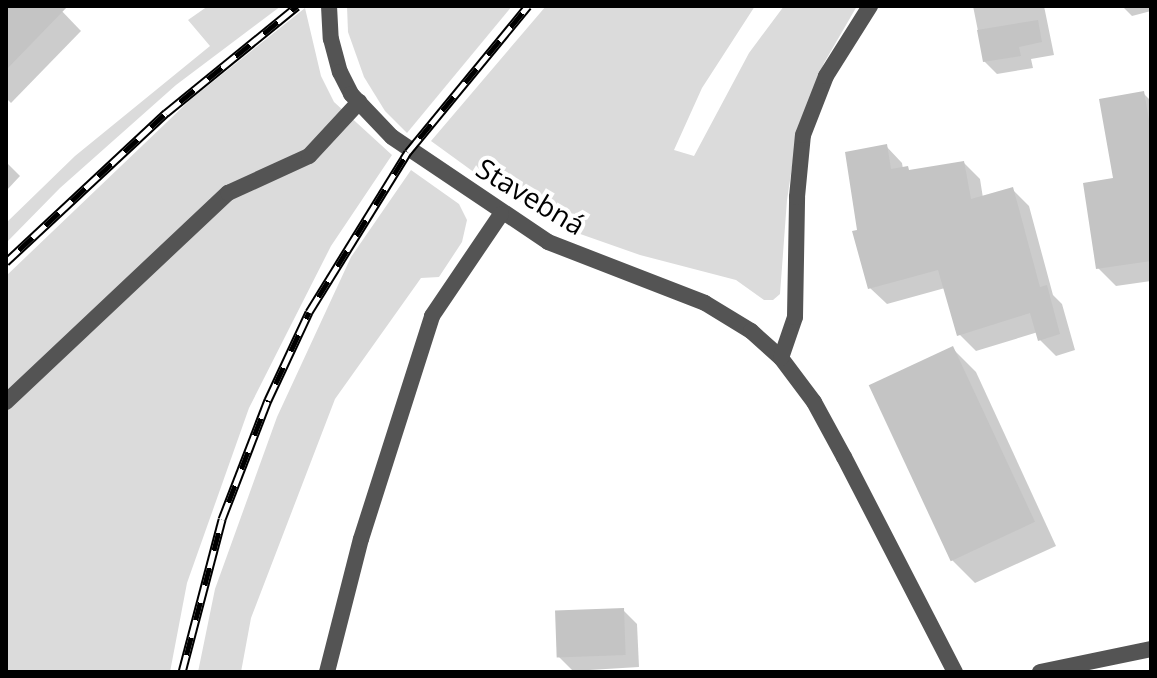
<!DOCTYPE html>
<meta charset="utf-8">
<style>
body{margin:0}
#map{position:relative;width:1157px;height:678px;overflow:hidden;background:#fff;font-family:"Open Sans",sans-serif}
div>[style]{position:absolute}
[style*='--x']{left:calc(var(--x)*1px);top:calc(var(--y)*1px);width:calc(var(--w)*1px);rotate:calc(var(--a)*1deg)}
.green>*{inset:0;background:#dbdbdb}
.shadow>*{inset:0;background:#0003}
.building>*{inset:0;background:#c4c4c4;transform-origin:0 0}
.service>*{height:16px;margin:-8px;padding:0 8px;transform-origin:8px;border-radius:8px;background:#545454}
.minor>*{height:16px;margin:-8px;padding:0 8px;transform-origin:8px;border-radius:8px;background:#545454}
.rail>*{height:9px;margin-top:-4.5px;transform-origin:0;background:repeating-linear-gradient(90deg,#fff 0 18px,#000 0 36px);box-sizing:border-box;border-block:2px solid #000}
span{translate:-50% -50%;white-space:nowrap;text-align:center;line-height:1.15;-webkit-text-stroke:8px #fff;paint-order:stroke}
.street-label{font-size:28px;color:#000}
.frame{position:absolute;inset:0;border:8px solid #000;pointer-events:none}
</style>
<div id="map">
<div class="green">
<div style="clip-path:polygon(208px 6px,281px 6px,176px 85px,60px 188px,6px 243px,6px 223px,75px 156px,210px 46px,188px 20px)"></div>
<div style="clip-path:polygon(347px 6px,512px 6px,407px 133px,385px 111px,364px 77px,348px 32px)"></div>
<div style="clip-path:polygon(546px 6px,755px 6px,702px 88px,674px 150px,694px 156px,749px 53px,784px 6px,857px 6px,824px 63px,798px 127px,787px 200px,780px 294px,773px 300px,764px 300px,736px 280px,640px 255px,566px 229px,493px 186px,431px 141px)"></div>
<div style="clip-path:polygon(305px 8px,321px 76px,334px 102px,392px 155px,331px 246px,249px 408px,187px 583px,170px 672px,6px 672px,6px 276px,190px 100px)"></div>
<div style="clip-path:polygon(411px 170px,459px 204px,467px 220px,462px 242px,439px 277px,421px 278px,335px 399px,251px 618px,241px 672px,198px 672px,215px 589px,277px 417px,351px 257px)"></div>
</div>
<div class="shadow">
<div style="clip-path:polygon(6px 6px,57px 6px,81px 31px,11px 103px,6px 98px)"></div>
<div style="clip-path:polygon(973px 6px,1044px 6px,1054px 55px,1031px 59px,1033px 68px,997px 74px,984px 61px)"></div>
<div style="clip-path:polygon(1122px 6px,1151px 6px,1151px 11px,1132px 16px)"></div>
<div style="clip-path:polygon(1143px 93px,1151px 101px,1151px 281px,1116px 286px,1098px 268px,1115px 180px)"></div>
<div style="clip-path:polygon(886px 146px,902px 163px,903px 169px,911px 172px,964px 163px,980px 179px,983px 198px,1013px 190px,1029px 206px,1053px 295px,1062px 304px,1075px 350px,1056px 356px,1040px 340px,1038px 332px,976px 351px,959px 334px,945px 288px,887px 304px,870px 288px,860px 231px)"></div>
<div style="clip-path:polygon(6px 162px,20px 176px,6px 191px)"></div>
<div style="clip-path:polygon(952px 348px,976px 372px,1056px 546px,975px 583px,951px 559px)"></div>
<div style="clip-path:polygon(623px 610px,637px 624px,639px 667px,573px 671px,559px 657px)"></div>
</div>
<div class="building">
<div style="clip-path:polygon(6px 6px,68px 6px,6px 70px)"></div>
<div style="clip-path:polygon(1038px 20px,1042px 42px,1019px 47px,1021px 56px,983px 62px,977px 30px)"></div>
<div style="clip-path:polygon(1144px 91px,1151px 132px,1151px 261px,1096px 269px,1083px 183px,1113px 178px,1099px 99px)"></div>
<div style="clip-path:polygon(887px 144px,891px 169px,908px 166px,909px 170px,964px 161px,971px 199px,1013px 187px,1040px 287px,1047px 285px,1060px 334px,1038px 341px,1030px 313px,957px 336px,938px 270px,868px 289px,852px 231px,857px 230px,845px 152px)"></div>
<div style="left:953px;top:346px;width:194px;height:93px;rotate:65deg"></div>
<div style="left:624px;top:608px;width:47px;height:69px;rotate:88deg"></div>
</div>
<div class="service">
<div style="--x:6;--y:402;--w:305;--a:-43.3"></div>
<div style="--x:228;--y:193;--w:89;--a:-24.6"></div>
<div style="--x:309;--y:156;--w:74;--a:-47.2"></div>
</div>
<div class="minor">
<div style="--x:329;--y:6;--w:33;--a:87"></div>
<div style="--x:331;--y:39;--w:34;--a:75"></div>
<div style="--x:340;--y:72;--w:25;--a:63"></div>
<div style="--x:351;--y:94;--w:59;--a:46.4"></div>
<div style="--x:392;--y:137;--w:188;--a:33.9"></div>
<div style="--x:548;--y:242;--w:168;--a:21.2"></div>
<div style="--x:705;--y:303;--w:54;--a:31.3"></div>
<div style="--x:751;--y:331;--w:40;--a:42"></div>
<div style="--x:781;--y:358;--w:55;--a:53.1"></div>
<div style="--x:814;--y:402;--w:63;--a:61.4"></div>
<div style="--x:844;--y:457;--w:242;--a:62.7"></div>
<div style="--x:781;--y:358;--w:43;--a:-71.1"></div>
<div style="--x:795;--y:317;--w:120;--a:-89"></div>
<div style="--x:797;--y:197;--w:62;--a:-84.5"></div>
<div style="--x:803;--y:135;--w:63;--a:-68.7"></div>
<div style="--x:826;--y:76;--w:83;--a:-57.8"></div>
<div style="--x:327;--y:672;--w:137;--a:-75.7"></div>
<div style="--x:361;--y:539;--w:234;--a:-72.3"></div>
<div style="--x:432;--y:316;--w:123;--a:-55.9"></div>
<div style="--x:1040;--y:672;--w:113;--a:-11.7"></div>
</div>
<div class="rail">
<div style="--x:6;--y:262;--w:219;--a:-43"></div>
<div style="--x:166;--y:113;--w:169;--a:-39.2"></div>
<div style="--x:182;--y:672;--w:158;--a:-75.3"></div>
<div style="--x:222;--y:519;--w:128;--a:-68.9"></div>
<div style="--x:268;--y:400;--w:97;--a:-65"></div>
<div style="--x:309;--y:312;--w:188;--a:-58.3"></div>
<div style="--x:408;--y:152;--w:189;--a:-50.6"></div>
</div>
<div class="street-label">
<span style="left:531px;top:196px;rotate:31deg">Stavebná</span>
</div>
<div class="frame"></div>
</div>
